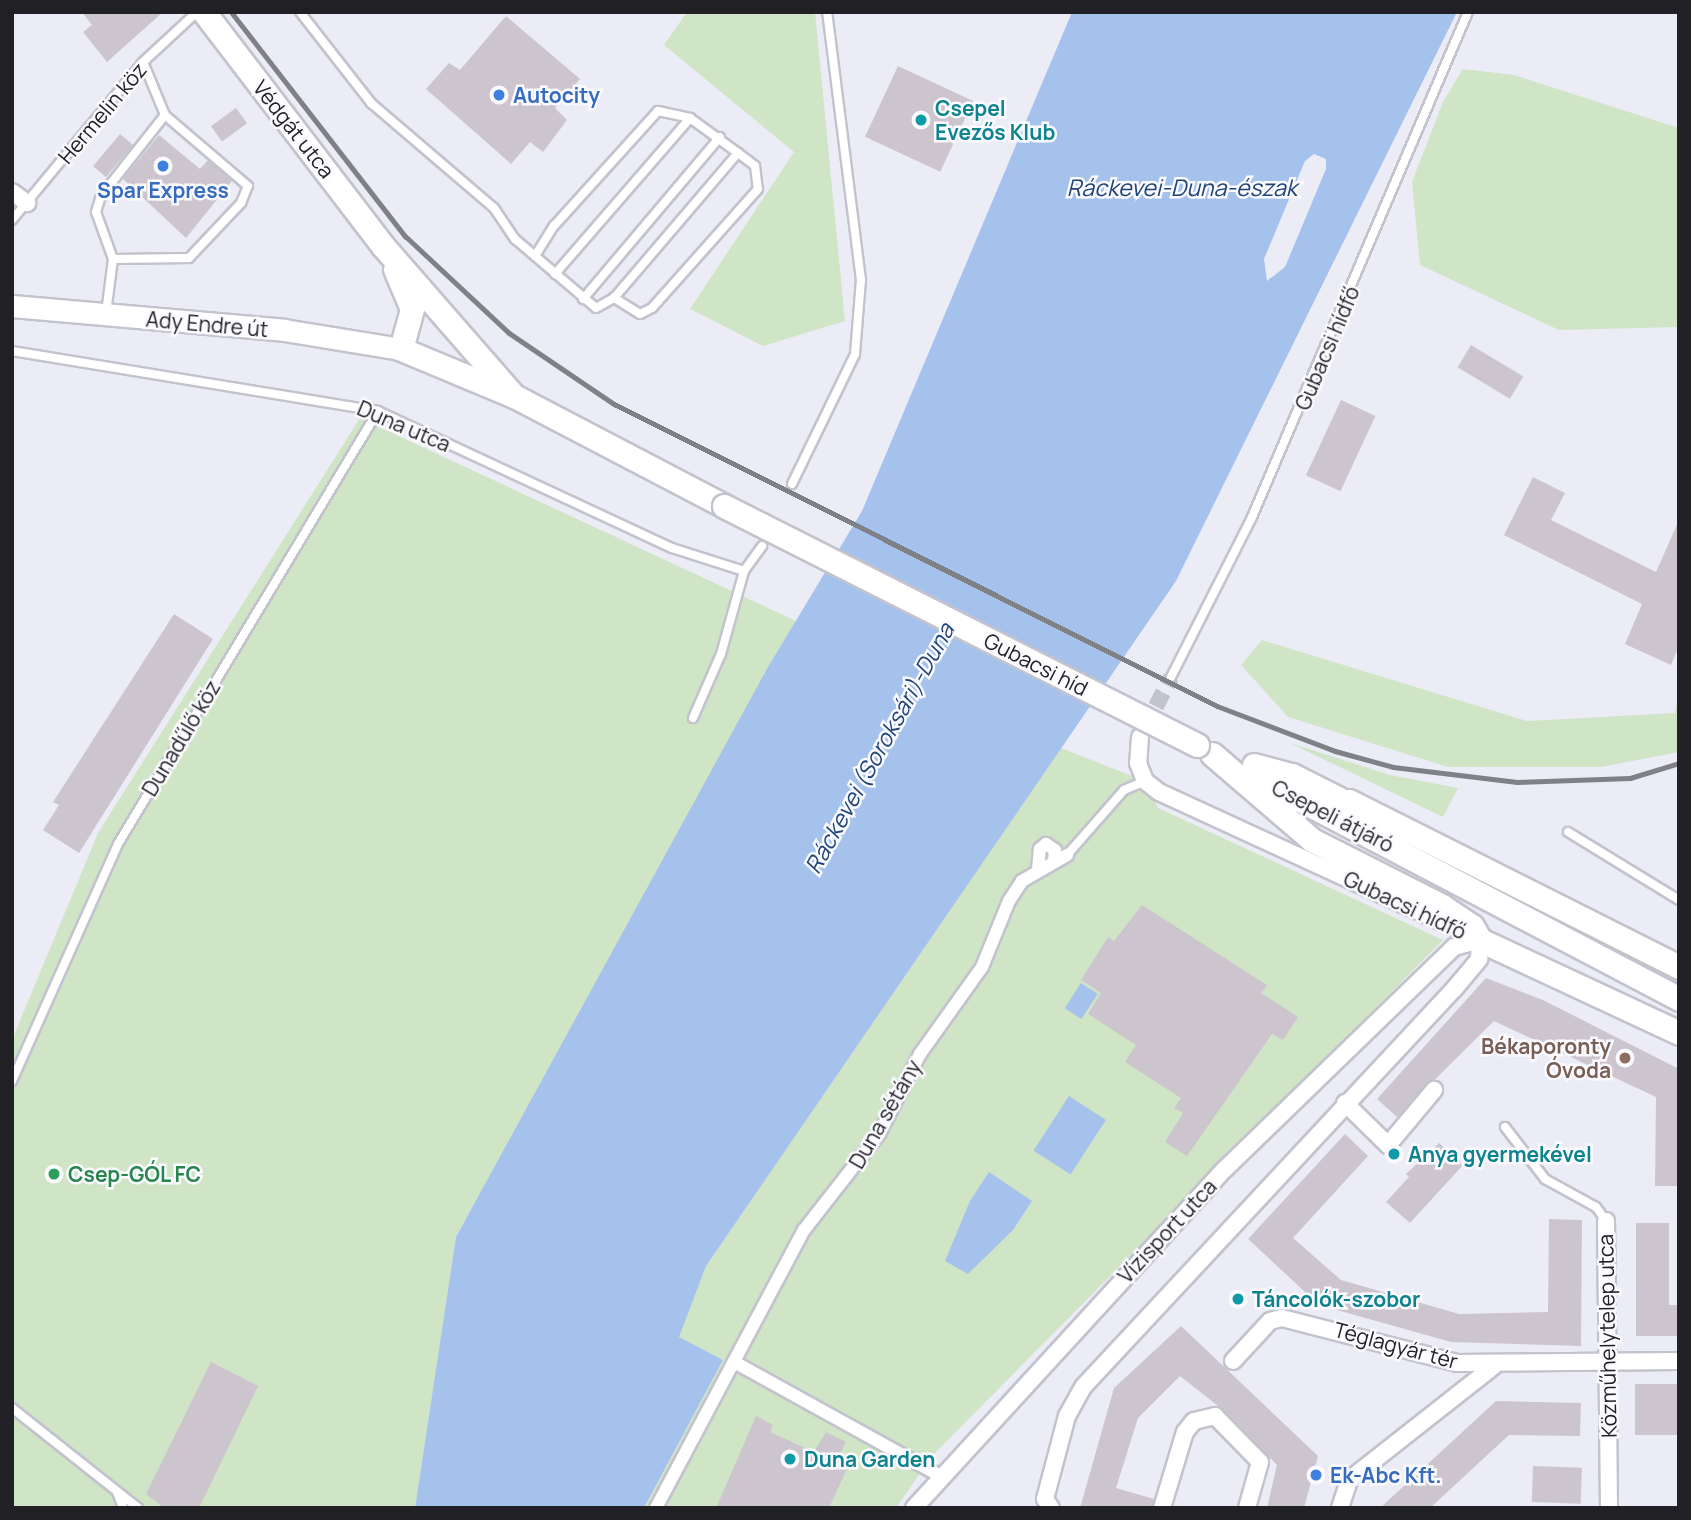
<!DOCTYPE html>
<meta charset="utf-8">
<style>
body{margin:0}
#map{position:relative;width:1691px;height:1520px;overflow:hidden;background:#ececf7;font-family:Manrope,sans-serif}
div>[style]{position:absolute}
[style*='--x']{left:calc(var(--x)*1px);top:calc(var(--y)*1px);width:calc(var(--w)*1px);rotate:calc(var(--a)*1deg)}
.green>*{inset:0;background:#d0e4c6}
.water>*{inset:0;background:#a5c2ed;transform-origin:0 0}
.pier>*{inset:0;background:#ececf7}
.building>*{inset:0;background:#ccc5ce;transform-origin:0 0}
.minor-tunnel>*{height:16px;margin-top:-8px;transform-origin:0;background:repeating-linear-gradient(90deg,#c3c3cd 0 16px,transparent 0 24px)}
.roads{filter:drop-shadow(2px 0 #c3c3ce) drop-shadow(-2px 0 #c3c3ce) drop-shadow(0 2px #c3c3ce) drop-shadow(0 -2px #c3c3ce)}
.service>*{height:8px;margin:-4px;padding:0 4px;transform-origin:4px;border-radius:4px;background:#fff}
.pedestrian>*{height:12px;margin:-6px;padding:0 6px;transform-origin:6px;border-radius:6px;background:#fff}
.minor>*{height:16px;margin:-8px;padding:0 8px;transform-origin:8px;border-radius:8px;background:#fff}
.tertiary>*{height:21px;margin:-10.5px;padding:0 10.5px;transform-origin:10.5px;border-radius:10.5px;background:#fff}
.secondary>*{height:23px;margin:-11.5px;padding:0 11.5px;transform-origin:11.5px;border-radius:11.5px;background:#fff}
.rail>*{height:5px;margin:-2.5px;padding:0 2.5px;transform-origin:2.5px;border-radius:2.5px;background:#808087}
.bridges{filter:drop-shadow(2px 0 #c3c3ce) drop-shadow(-2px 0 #c3c3ce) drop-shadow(0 2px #c3c3ce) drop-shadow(0 -2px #c3c3ce)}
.secondary-bridge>*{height:23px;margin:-11.5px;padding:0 11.5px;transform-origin:11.5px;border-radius:11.5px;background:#fff}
.dots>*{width:19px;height:19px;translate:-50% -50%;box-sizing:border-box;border:4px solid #fafaff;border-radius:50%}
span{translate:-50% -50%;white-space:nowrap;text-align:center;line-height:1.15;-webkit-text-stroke:5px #fafaff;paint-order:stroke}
.shop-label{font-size:21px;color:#366cbe;font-weight:700}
.left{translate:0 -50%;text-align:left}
.culture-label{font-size:21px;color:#0d838f;font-weight:700}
.street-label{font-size:21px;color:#212125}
.education-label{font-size:21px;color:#785e54;font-weight:700}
.right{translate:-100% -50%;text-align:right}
.leisure-label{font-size:21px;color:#27864d;font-weight:700}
.water-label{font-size:23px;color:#1f4478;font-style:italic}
.frame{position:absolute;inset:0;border:14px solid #212125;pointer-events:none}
</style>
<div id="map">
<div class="green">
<div style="clip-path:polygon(687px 12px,815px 12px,845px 321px,763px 346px,690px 309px,794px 152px,664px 45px)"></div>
<div style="clip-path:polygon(1463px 69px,1514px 75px,1679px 128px,1679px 327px,1559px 330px,1420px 265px,1412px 182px,1443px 102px)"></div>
<div style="clip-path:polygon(360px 418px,796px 621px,456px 1237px,415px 1508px,12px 1508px,12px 1040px,98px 833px)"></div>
<div style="clip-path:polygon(1262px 640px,1527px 721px,1675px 713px,1679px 690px,1679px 752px,1601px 767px,1448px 767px,1288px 717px,1241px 665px)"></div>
<div style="clip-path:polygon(1290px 743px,1390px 775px,1458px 788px,1443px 817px)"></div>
<div style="clip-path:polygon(1061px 748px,1145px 781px,1158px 808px,1443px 940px,931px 1457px,896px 1508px,644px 1508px,723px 1360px,678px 1337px,706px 1266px)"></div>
</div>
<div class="water">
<div style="clip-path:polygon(1072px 12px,1457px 12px,1176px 581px,706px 1266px,679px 1337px,723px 1360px,644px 1508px,415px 1508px,456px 1237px,768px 667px,862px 511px)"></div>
<div style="left:1081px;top:983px;width:20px;height:30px;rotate:33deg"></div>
<div style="left:1069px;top:1096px;width:44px;height:65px;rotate:33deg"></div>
<div style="clip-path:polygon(989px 1172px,1032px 1201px,1013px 1230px,968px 1274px,945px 1261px,970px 1201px)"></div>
</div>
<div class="pier">
<div style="clip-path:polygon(1314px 154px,1326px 159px,1326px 169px,1285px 267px,1267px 281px,1264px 259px,1305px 161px)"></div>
</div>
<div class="building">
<div style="clip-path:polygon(82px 12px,163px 12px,107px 62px,83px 32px,92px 25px)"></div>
<div style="clip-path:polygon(506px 16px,580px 79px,555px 108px,567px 120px,543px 152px,530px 142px,511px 164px,426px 89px,449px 63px,460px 70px)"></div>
<div style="left:898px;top:66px;width:83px;height:78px;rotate:25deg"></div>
<div style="left:236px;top:108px;width:19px;height:31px;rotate:54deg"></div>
<div style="left:120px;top:134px;width:17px;height:42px;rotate:40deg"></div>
<div style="clip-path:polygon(159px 135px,200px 169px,208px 160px,232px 181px,186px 238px,123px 179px)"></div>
<div style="left:1471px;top:345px;width:61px;height:26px;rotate:31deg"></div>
<div style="left:1341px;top:400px;width:38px;height:83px;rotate:25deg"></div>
<div style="clip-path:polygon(1533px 477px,1565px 493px,1551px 520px,1656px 572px,1679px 520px,1679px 646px,1671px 665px,1625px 644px,1642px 604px,1504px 535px)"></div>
<div style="clip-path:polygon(174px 614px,213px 639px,79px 853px,43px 830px,59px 805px,53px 802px)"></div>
<div style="clip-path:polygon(1142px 905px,1267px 985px,1261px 993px,1298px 1017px,1283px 1040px,1272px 1034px,1187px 1156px,1165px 1142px,1183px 1113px,1174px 1108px,1181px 1098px,1125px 1062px,1136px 1045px,1088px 1014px,1101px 993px,1081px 980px,1108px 937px,1114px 941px)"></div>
<div style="clip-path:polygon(1486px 978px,1543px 1000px,1679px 1069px,1679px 1186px,1655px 1186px,1656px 1097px,1494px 1021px,1397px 1117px,1377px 1099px)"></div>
<div style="clip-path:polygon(1345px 1134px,1368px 1156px,1293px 1238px,1341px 1280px,1459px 1314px,1548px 1312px,1549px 1219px,1582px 1220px,1581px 1346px,1451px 1342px,1319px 1305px,1248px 1239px)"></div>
<div style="clip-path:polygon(1439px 1143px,1463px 1165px,1410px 1223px,1386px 1202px,1409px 1177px,1406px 1174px)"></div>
<div style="clip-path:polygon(1636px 1223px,1669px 1223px,1669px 1305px,1679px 1305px,1679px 1336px,1636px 1336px)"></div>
<div style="clip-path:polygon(1181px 1326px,1318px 1456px,1304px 1508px,1267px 1508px,1277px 1465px,1222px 1409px,1180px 1376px,1138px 1418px,1116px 1488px,1154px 1499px,1152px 1508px,1080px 1508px,1114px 1388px)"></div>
<div style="clip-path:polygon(211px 1362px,258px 1386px,199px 1508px,164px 1508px,146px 1494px)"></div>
<div style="left:1635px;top:1384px;width:44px;height:51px"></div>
<div style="clip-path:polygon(1496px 1401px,1581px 1403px,1580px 1436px,1509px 1435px,1430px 1508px,1380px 1508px)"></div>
<div style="clip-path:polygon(756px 1416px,773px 1425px,770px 1432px,814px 1452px,826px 1432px,846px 1442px,839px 1456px,850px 1462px,829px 1508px,716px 1508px)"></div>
<div style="left:1533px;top:1466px;width:49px;height:36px;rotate:2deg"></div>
</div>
<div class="minor-tunnel">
<div style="--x:1145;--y:728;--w:57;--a:-63"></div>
</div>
<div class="roads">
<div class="service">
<div style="--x:300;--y:12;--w:115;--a:52"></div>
<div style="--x:371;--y:103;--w:162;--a:40.5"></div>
<div style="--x:494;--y:208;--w:37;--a:56"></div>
<div style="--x:515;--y:239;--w:106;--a:40.4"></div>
<div style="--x:596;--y:308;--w:21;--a:-29"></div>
<div style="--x:614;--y:298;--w:191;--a:-49.5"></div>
<div style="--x:738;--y:153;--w:21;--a:37"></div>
<div style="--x:755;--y:166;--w:23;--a:83"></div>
<div style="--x:758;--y:189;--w:159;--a:131.7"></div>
<div style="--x:652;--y:308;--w:13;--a:153"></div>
<div style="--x:640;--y:314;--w:31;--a:-148"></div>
<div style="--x:12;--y:220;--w:205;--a:-50.3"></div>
<div style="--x:143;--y:62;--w:74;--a:-42.8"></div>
<div style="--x:535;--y:256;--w:36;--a:-58"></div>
<div style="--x:554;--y:226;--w:155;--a:-47.9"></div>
<div style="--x:658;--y:111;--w:33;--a:12"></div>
<div style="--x:690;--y:118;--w:59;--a:36.1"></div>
<div style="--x:113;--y:259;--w:76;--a:-0.8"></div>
<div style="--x:189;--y:258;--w:76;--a:-46.6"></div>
<div style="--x:241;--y:203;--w:18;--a:-68"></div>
<div style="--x:248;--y:186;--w:109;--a:-139.5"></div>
<div style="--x:165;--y:115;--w:57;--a:-112.5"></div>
<div style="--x:555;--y:274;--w:206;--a:-49.1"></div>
<div style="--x:583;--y:299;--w:212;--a:-49.8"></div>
<div style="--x:106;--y:313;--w:54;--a:-82.6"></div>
<div style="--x:113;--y:259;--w:50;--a:-109.9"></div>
<div style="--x:96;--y:212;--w:17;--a:-73"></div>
<div style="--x:101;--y:196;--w:103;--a:-51.7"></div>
<div style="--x:12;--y:351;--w:371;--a:9.3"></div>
<div style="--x:378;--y:411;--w:324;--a:25"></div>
<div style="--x:672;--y:548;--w:76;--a:17.7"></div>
<div style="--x:792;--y:484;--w:144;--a:-64.1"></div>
<div style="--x:855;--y:354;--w:74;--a:-85.4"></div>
<div style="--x:861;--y:280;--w:270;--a:-97.2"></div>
<div style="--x:1171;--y:677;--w:179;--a:-63.1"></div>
<div style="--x:1252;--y:517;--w:549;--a:-66.84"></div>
<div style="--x:693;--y:718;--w:70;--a:-66.4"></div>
<div style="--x:721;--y:654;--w:86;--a:-74.5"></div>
<div style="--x:744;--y:571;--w:31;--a:-54"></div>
<div style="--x:1568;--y:832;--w:130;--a:31.5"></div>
<div style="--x:1067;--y:855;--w:86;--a:-48.8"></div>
<div style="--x:1124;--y:790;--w:23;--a:-23"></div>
<div style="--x:12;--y:1081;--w:260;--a:-65.9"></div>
<div style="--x:118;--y:844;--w:505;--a:-59.02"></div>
<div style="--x:1505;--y:1127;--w:66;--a:52.4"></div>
<div style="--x:1545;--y:1179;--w:58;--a:28.8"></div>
<div style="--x:1596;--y:1207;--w:17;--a:54"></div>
<div style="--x:12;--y:1408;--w:161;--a:38.4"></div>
<div style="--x:117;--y:1492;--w:17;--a:69"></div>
</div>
<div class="pedestrian">
<div style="--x:1038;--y:870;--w:21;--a:-85"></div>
<div style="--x:1040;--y:849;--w:8;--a:-40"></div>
<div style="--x:1046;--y:844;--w:11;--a:34"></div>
<div style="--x:1055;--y:850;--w:12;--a:95"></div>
<div style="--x:734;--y:1362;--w:234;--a:28.9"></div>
<div style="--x:656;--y:1508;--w:315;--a:-62"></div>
<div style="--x:804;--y:1230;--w:122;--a:-52"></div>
<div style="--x:879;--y:1134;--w:90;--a:-62.9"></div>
<div style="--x:920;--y:1054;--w:107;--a:-54.5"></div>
<div style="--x:982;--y:967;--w:71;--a:-67.8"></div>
<div style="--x:1009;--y:901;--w:24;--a:-57"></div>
<div style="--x:1022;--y:881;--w:52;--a:-30"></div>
</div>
<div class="minor">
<div style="--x:12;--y:192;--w:19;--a:36"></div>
<div style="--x:1140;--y:737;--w:26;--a:94"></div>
<div style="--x:1138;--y:763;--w:19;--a:69"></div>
<div style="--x:1145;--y:781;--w:18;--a:38"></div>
<div style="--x:1159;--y:792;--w:347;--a:24.7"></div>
<div style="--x:1345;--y:1103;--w:60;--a:44.3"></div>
<div style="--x:1388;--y:1145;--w:72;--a:-50.1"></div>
<div style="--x:1606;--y:1221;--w:287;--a:89.4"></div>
<div style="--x:1233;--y:1361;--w:54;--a:-47.2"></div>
<div style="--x:1270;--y:1321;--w:12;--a:-14"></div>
<div style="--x:1282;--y:1318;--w:181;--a:14.4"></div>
<div style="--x:1457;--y:1363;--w:222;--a:-0.5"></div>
<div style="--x:914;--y:1508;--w:460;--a:-47.5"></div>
<div style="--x:1225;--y:1169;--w:319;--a:-44.1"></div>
<div style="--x:1454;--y:947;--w:27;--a:-15"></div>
<div style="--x:1051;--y:1508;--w:11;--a:-124"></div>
<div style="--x:1045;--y:1499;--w:86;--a:-75.2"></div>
<div style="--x:1067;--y:1416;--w:33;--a:-61"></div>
<div style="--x:1083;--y:1387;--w:546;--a:-47.01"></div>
<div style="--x:1455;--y:988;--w:38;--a:-50"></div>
<div style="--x:1479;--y:959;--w:19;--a:-87"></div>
<div style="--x:1162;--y:1508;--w:79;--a:-73.2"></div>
<div style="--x:1185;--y:1432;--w:14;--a:-51"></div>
<div style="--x:1194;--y:1421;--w:22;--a:-13"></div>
<div style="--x:1215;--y:1416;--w:64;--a:45.6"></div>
<div style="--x:1260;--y:1462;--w:48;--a:105.8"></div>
<div style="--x:1340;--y:1508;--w:29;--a:-72"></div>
<div style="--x:1349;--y:1480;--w:184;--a:-38.2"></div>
</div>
<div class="tertiary">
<div style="--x:12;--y:306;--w:273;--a:5"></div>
<div style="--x:284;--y:330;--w:119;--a:9.2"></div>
</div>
<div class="secondary">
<div style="--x:204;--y:12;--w:295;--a:52.6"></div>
<div style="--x:383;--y:246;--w:199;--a:48.9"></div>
<div style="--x:395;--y:269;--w:43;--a:67"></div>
<div style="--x:412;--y:309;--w:41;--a:105.4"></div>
<div style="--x:401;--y:349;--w:122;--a:22.6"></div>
<div style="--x:514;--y:396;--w:237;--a:27.6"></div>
<div style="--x:1212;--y:754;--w:132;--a:40.7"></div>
<div style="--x:1312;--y:840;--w:146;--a:26.9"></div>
<div style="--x:1442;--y:906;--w:36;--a:34"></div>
<div style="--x:1472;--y:926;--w:16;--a:60"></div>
<div style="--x:1480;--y:940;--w:220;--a:25"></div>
<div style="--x:1254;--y:765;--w:39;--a:15"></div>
<div style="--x:1292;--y:775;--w:77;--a:26.9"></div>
<div style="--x:1251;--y:774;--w:484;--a:27.7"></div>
<div style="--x:1349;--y:801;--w:369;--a:26.7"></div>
</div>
</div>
<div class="rail">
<div style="--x:231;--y:12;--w:284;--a:52.2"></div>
<div style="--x:405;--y:236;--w:142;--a:43"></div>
<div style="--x:509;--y:333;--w:127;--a:34.1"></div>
<div style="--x:614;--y:404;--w:674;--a:26.6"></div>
<div style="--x:1217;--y:706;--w:126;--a:20.9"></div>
<div style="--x:1335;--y:751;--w:60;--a:15.4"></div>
<div style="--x:1393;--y:767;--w:125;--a:6.9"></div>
<div style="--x:1517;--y:782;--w:113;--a:-2"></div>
<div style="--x:1630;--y:778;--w:51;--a:-17"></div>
</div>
<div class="bridges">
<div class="secondary-bridge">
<div style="--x:724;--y:506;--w:530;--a:26.81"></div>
</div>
</div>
<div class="dots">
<div style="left:499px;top:95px;background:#3f7fe0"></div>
<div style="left:921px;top:120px;background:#0f9aa8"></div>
<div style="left:163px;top:166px;background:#3f7fe0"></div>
<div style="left:1625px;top:1058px;background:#8d6e63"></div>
<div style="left:1394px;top:1154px;background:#0f9aa8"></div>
<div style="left:54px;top:1174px;background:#2e9e5b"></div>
<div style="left:1238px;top:1299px;background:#0f9aa8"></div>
<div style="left:790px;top:1459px;background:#0f9aa8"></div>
<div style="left:1316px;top:1475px;background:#3f7fe0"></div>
</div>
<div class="shop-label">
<span class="left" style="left:513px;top:95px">Autocity</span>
<span style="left:163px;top:190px">Spar Express</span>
<span class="left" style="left:1330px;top:1475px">Ek-Abc Kft.</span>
</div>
<div class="culture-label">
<span class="left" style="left:935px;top:120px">Csepel<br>Evezős Klub</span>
<span class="left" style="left:1408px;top:1154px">Anya gyermekével</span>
<span class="left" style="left:1252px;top:1299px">Táncolók-szobor</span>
<span class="left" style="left:804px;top:1459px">Duna Garden</span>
</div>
<div class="street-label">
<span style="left:102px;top:113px;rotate:-50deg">Hermelin köz</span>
<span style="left:294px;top:129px;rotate:52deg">Védgát utca</span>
<span style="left:207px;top:324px;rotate:5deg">Ady Endre út</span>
<span style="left:1327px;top:348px;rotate:-67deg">Gubacsi hídfő</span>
<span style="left:404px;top:426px;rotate:23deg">Duna utca</span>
<span style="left:1036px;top:664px;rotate:27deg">Gubacsi híd</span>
<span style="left:181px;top:738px;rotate:-59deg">Dunadűlő köz</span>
<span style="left:1333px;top:816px;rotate:27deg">Csepeli átjáró</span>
<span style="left:1405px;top:905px;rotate:25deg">Gubacsi hídfő</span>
<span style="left:885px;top:1114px;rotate:-60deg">Duna sétány</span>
<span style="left:1167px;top:1231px;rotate:-47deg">Vízisport utca</span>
<span style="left:1607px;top:1336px;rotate:-91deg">Közműhelytelep utca</span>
<span style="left:1396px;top:1345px;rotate:15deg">Téglagyár tér</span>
</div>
<div class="education-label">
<span class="right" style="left:1611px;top:1058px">Békaporonty<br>Óvoda</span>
</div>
<div class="leisure-label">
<span class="left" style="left:68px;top:1174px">Csep-GÓL FC</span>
</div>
<div class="water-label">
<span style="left:1182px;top:187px">Ráckevei-Duna-észak</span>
<span style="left:879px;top:748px;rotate:-61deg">Ráckevei (Soroksári)-Duna</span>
</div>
<div class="frame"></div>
</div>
